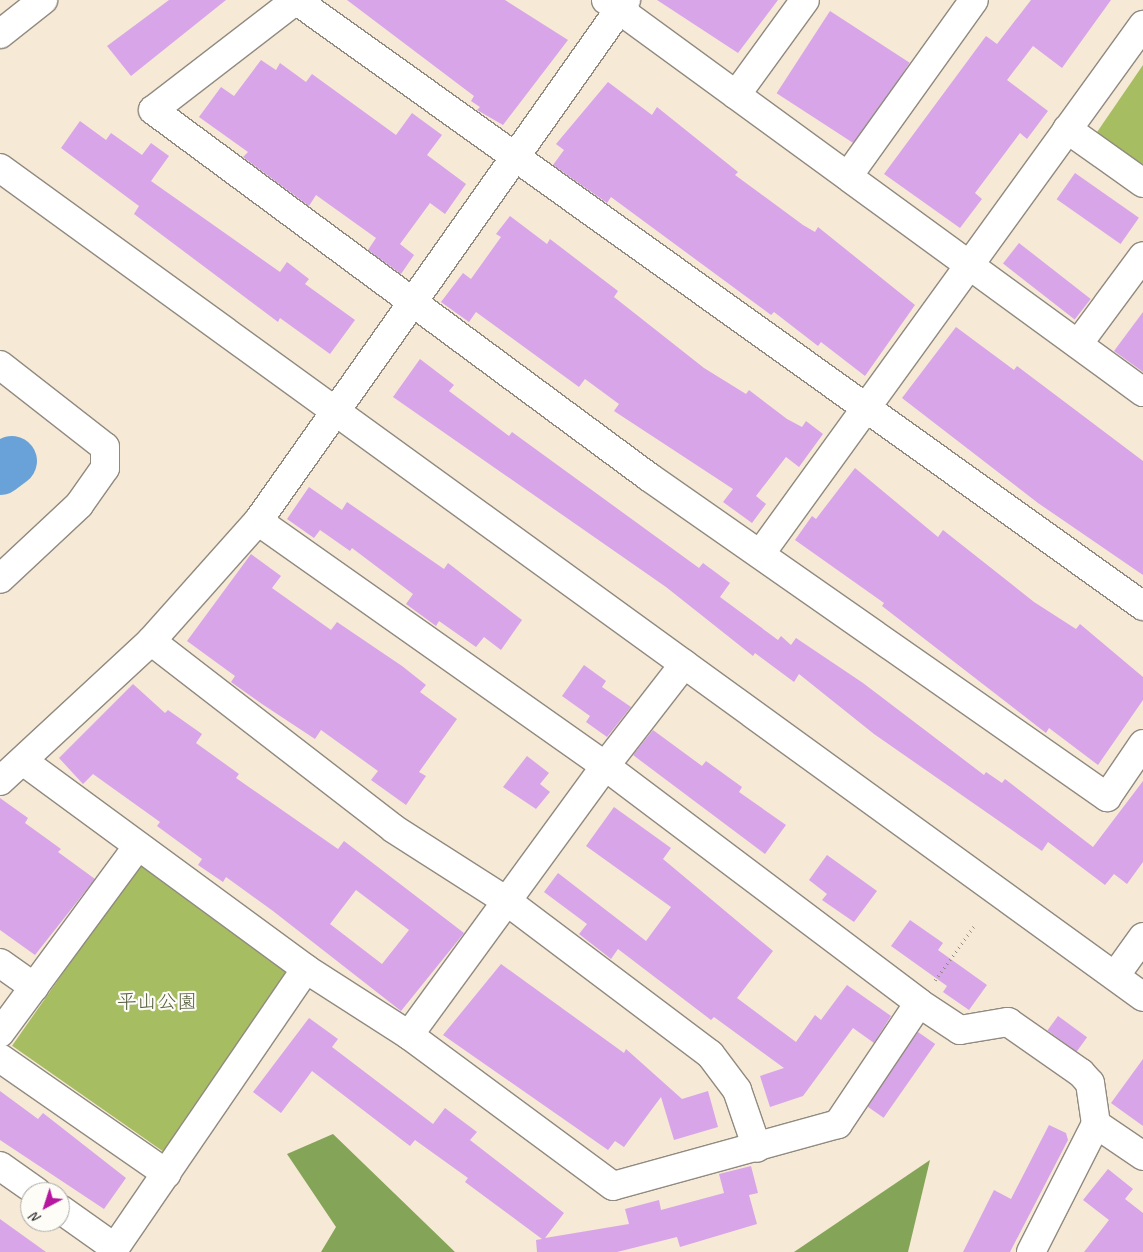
<!DOCTYPE html>
<meta charset="utf-8">
<style>
body{margin:0}
#map{position:relative;width:1143px;height:1252px;overflow:hidden;background:#f6e9d6;font-family:Caveat,"Klee One",sans-serif}
div>[style]{position:absolute}
[style*='--x']{left:calc(var(--x)*1px);top:calc(var(--y)*1px);width:calc(var(--w)*1px);rotate:calc(var(--a)*1deg)}
.green>*{inset:0;background:#a6bd62;transform-origin:0 0}
.forest>*{inset:0;background:#84a458}
.river>*{height:50px;margin:-25px;padding:0 25px;transform-origin:25px;border-radius:25px;background:#69a2d8}
.building>*{inset:0;background:#d8a5e9;transform-origin:0 0}
.path>*{height:3px;margin-top:-1.5px;transform-origin:0;background:repeating-linear-gradient(90deg,#908a80 0 1px,transparent 0 5px)}
.roads{filter:drop-shadow(1px 0 #908a80) drop-shadow(-1px 0 #908a80) drop-shadow(0 1px #908a80) drop-shadow(0 -1px #908a80)}
.street>*{height:28px;margin:-14px;padding:0 14px;transform-origin:14px;border-radius:14px;background:#fff}
.secondary>*{height:28px;margin:-14px;padding:0 14px;transform-origin:14px;border-radius:14px;background:#fff}
span{translate:-50% -50%;white-space:nowrap;text-align:center;line-height:1.15;-webkit-text-stroke:4.5px #fdfcf7;paint-order:stroke}
.park-label{font-size:20px;color:#565e3e}
.north{position:absolute;left:20px;top:1182px;width:50px;height:50px;box-sizing:border-box;background:#fdfcf7;border:1px solid #a9a8a5;border-radius:50%;rotate:220deg;font-size:14px;font-weight:700;line-height:20px;text-align:center;color:#2b2b2b}
.north::after{content:'';display:block;margin:auto;width:18px;height:22px;background:#b5179e;clip-path:polygon(50% 0,100% 100%,50% 72%,0 100%)}
</style>
<div id="map">
<div class="green">
<div style="clip-path:polygon(1143px 65px,1143px 172px,1093px 138px)"></div>
<div style="left:140px;top:863px;width:188px;height:223px;rotate:35deg"></div>
</div>
<div class="forest">
<div style="clip-path:polygon(333px 1134px,455px 1252px,321px 1252px,336px 1227px,287px 1154px)"></div>
<div style="clip-path:polygon(930px 1160px,908px 1252px,794px 1252px)"></div>
</div>
<div class="river">
<div style="--x:0;--y:470;--w:15;--a:-37"></div>
</div>
<div class="building">
<div style="clip-path:polygon(169px 0,226px 0,131px 76px,107px 46px)"></div>
<div style="clip-path:polygon(347px 0,505px 0,568px 40px,503px 125px,477px 110px,480px 107px,471px 101px,474px 96px)"></div>
<div style="clip-path:polygon(657px 0,778px 0,738px 53px)"></div>
<div style="clip-path:polygon(1031px 0,1111px 0,1062px 68px,1033px 46px,1007px 80px,1048px 111px,1027px 139px,1020px 133px,975px 193px,982px 199px,960px 228px,884px 174px,986px 36px,997px 44px)"></div>
<div style="left:830px;top:11px;width:95px;height:98px;rotate:33deg"></div>
<div style="clip-path:polygon(261px 60px,276px 70px,280px 63px,306px 82px,312px 74px,396px 135px,412px 113px,442px 135px,427px 155px,466px 184px,445px 214px,430px 203px,400px 244px,414px 255px,401px 274px,368px 250px,376px 238px,316px 195px,309px 206px,243px 157px,248px 152px,199px 117px,221px 87px,234px 96px)"></div>
<div style="clip-path:polygon(608px 82px,652px 115px,657px 107px,738px 172px,735px 175px,803px 225px,815px 232px,818px 227px,915px 305px,865px 376px,821px 342px,818px 346px,774px 312px,771px 315px,611px 197px,607px 203px,553px 165px,564px 150px,556px 144px)"></div>
<div style="clip-path:polygon(80px 121px,106px 140px,111px 133px,142px 155px,151px 143px,169px 156px,151px 181px,280px 272px,287px 262px,309px 279px,305px 284px,355px 320px,330px 354px,280px 318px,278px 322px,134px 214px,139px 206px,61px 148px)"></div>
<div style="left:1075px;top:173px;width:78px;height:32px;rotate:35deg"></div>
<div style="clip-path:polygon(510px 216px,547px 244px,550px 239px,618px 291px,614px 297px,704px 368px,746px 394px,749px 390px,787px 419px,802px 427px,806px 421px,823px 434px,799px 467px,786px 457px,756px 496px,766px 504px,752px 523px,723px 502px,733px 489px,614px 411px,619px 404px,585px 379px,579px 387px,476px 312px,469px 322px,441px 302px,463px 273px,471px 279px,501px 237px,496px 234px)"></div>
<div style="left:1019px;top:243px;width:91px;height:26px;rotate:38deg"></div>
<div style="clip-path:polygon(1143px 312px,1143px 372px,1114px 351px)"></div>
<div style="clip-path:polygon(956px 327px,1014px 370px,1017px 366px,1143px 461px,1143px 575px,1038px 503px,902px 398px)"></div>
<div style="clip-path:polygon(420px 359px,454px 385px,449px 391px,509px 436px,512px 432px,699px 568px,703px 563px,730px 583px,720px 597px,778px 640px,781px 636px,791px 645px,796px 638px,863px 683px,984px 775px,986px 772px,1002px 783px,1005px 779px,1093px 847px,1143px 781px,1143px 862px,1127px 884px,1114px 874px,1105px 885px,1048px 842px,1042px 851px,874px 734px,799px 674px,794px 682px,755px 653px,753px 656px,666px 587px,393px 397px)"></div>
<div style="clip-path:polygon(855px 468px,938px 537px,943px 530px,1034px 602px,1076px 629px,1080px 624px,1143px 677px,1143px 700px,1098px 765px,1049px 728px,1046px 733px,882px 606px,884px 603px,795px 540px,812px 516px,816px 519px)"></div>
<div style="clip-path:polygon(309px 487px,342px 510px,347px 502px,444px 569px,448px 563px,522px 620px,501px 650px,484px 637px,476px 647px,439px 621px,436px 626px,406px 604px,413px 594px,352px 548px,350px 551px,320px 530px,314px 538px,287px 519px)"></div>
<div style="clip-path:polygon(251px 554px,281px 576px,272px 588px,331px 630px,337px 622px,402px 666px,426px 685px,420px 692px,457px 719px,419px 772px,426px 776px,406px 805px,371px 780px,378px 771px,321px 730px,315px 739px,262px 704px,231px 682px,235px 676px,187px 641px)"></div>
<div style="clip-path:polygon(584px 665px,606px 681px,602px 687px,631px 707px,607px 737px,586px 722px,590px 716px,562px 696px)"></div>
<div style="clip-path:polygon(evenodd,133px 684px,165px 713px,168px 710px,202px 734px,196px 743px,239px 774px,236px 778px,338px 849px,344px 841px,464px 933px,401px 1011px,273px 911px,226px 877px,223px 882px,198px 865px,202px 859px,157px 826px,160px 822px,93px 774px,83px 784px,59px 758px,133px 684px,356px 890px,409px 930px,382px 964px,330px 924px,356px 890px)"></div>
<div style="clip-path:polygon(653px 730px,702px 766px,706px 761px,742px 787px,739px 792px,786px 825px,765px 854px,633px 755px)"></div>
<div style="clip-path:polygon(527px 756px,549px 773px,540px 784px,550px 792px,536px 809px,503px 787px)"></div>
<div style="clip-path:polygon(0 798px,28px 818px,25px 823px,61px 849px,58px 852px,95px 879px,35px 955px,0 930px)"></div>
<div style="clip-path:polygon(614px 807px,671px 848px,663px 859px,773px 951px,737px 998px,796px 1042px,815px 1015px,821px 1020px,847px 985px,891px 1016px,874px 1043px,853px 1028px,803px 1096px,770px 1107px,760px 1076px,784px 1068px,714px 1017px,711px 1020px,618px 949px,611px 959px,579px 934px,587px 924px,544px 892px,558px 873px,646px 941px,671px 907px,586px 846px)"></div>
<div style="clip-path:polygon(827px 855px,877px 891px,854px 922px,822px 900px,827px 894px,809px 880px)"></div>
<div style="clip-path:polygon(910px 920px,943px 943px,938px 950px,987px 985px,969px 1010px,943px 992px,947px 986px,891px 946px)"></div>
<div style="clip-path:polygon(501px 964px,624px 1053px,626px 1049px,682px 1099px,708px 1091px,718px 1127px,674px 1140px,661px 1097px,624px 1147px,615px 1141px,608px 1150px,443px 1035px)"></div>
<div style="left:1058px;top:1016px;width:36px;height:18px;rotate:36deg"></div>
<div style="clip-path:polygon(309px 1018px,338px 1039px,332px 1047px,433px 1124px,445px 1108px,477px 1132px,470px 1140px,564px 1213px,545px 1238px,629px 1224px,625px 1209px,659px 1200px,661px 1210px,724px 1193px,719px 1174px,751px 1166px,758px 1193px,749px 1195px,757px 1224px,680px 1247px,677px 1237px,617px 1252px,537px 1252px,536px 1240px,542px 1239px,465px 1182px,468px 1178px,415px 1140px,410px 1146px,312px 1071px,281px 1113px,253px 1092px)"></div>
<div style="left:918px;top:1032px;width:21px;height:90px;rotate:35deg"></div>
<div style="clip-path:polygon(1143px 1059px,1143px 1126px,1111px 1103px)"></div>
<div style="clip-path:polygon(0 1091px,38px 1119px,43px 1113px,126px 1178px,104px 1209px,0 1140px)"></div>
<div style="clip-path:polygon(1049px 1125px,1066px 1133px,1068px 1140px,1010px 1252px,963px 1252px,994px 1190px,1011px 1199px)"></div>
<div style="clip-path:polygon(1108px 1169px,1133px 1189px,1125px 1199px,1143px 1213px,1143px 1252px,1084px 1252px,1109px 1220px,1083px 1200px)"></div>
<div style="clip-path:polygon(0 1219px,46px 1252px,0 1252px)"></div>
</div>
<div class="path">
<div style="--x:935;--y:980;--w:68;--a:-54"></div>
</div>
<div class="roads">
<div class="street">
<div style="--x:606;--y:0;--w:665;--a:36.13"></div>
<div style="--x:626;--y:0;--w:638;--a:125.23"></div>
<div style="--x:258;--y:521;--w:161;--a:131.7"></div>
<div style="--x:151;--y:641;--w:307;--a:37.7"></div>
<div style="--x:394;--y:829;--w:135;--a:32.6"></div>
<div style="--x:508;--y:902;--w:253;--a:37"></div>
<div style="--x:710;--y:1054;--w:45;--a:53.1"></div>
<div style="--x:737;--y:1090;--w:61;--a:71"></div>
<div style="--x:736;--y:95;--w:117;--a:-54"></div>
<div style="--x:1067;--y:129;--w:93;--a:35.4"></div>
<div style="--x:848;--y:176;--w:216;--a:-54.4"></div>
<div style="--x:1078;--y:344;--w:109;--a:-53.5"></div>
<div style="--x:0;--y:365;--w:133;--a:38"></div>
<div style="--x:105;--y:447;--w:21;--a:90"></div>
<div style="--x:105;--y:468;--w:45;--a:125.1"></div>
<div style="--x:79;--y:505;--w:108;--a:136.9"></div>
<div style="--x:258;--y:521;--w:425;--a:35.2"></div>
<div style="--x:605;--y:766;--w:393;--a:37"></div>
<div style="--x:919;--y:1003;--w:146;--a:123.8"></div>
<div style="--x:838;--y:1124;--w:233;--a:164.6"></div>
<div style="--x:613;--y:1186;--w:254;--a:-143.5"></div>
<div style="--x:409;--y:1035;--w:333;--a:-53.9"></div>
<div style="--x:605;--y:766;--w:129;--a:-52.2"></div>
<div style="--x:761;--y:553;--w:652;--a:-54.11"></div>
<div style="--x:1143;--y:606;--w:1041;--a:-144.42"></div>
<div style="--x:296;--y:0;--w:180;--a:142.4"></div>
<div style="--x:153;--y:110;--w:617;--a:36.5"></div>
<div style="--x:649;--y:477;--w:559;--a:34.94"></div>
<div style="--x:1107;--y:797;--w:64;--a:-55.8"></div>
<div style="--x:23;--y:761;--w:351;--a:36.3"></div>
<div style="--x:306;--y:969;--w:122;--a:32.7"></div>
<div style="--x:0;--y:781;--w:206;--a:-42.8"></div>
<div style="--x:0;--y:963;--w:42;--a:35.2"></div>
<div style="--x:919;--y:1003;--w:49;--a:33.4"></div>
<div style="--x:960;--y:1030;--w:49;--a:-9.5"></div>
<div style="--x:1008;--y:1022;--w:89;--a:34.9"></div>
<div style="--x:1081;--y:1073;--w:13;--a:48"></div>
<div style="--x:1090;--y:1083;--w:41;--a:81.7"></div>
<div style="--x:1096;--y:1124;--w:57;--a:34.2"></div>
<div style="--x:0;--y:1033;--w:232;--a:-53.6"></div>
<div style="--x:0;--y:1058;--w:203;--a:34.8"></div>
<div style="--x:0;--y:1166;--w:45;--a:35.1"></div>
<div style="--x:60;--y:1209;--w:67;--a:35.3"></div>
<div style="--x:112;--y:1252;--w:343;--a:-55.6"></div>
<div style="--x:1031;--y:1252;--w:144;--a:-63.1"></div>
</div>
<div class="secondary">
<div style="--x:0;--y:34;--w:55;--a:-38.3"></div>
<div style="--x:0;--y:168;--w:1412;--a:35.95"></div>
<div style="--x:1115;--y:976;--w:48;--a:-54.3"></div>
</div>
</div>
<div class="park-label">
<span style="left:157px;top:1001px">平山公園</span>
</div>
<div class="north">N</div>
</div>
